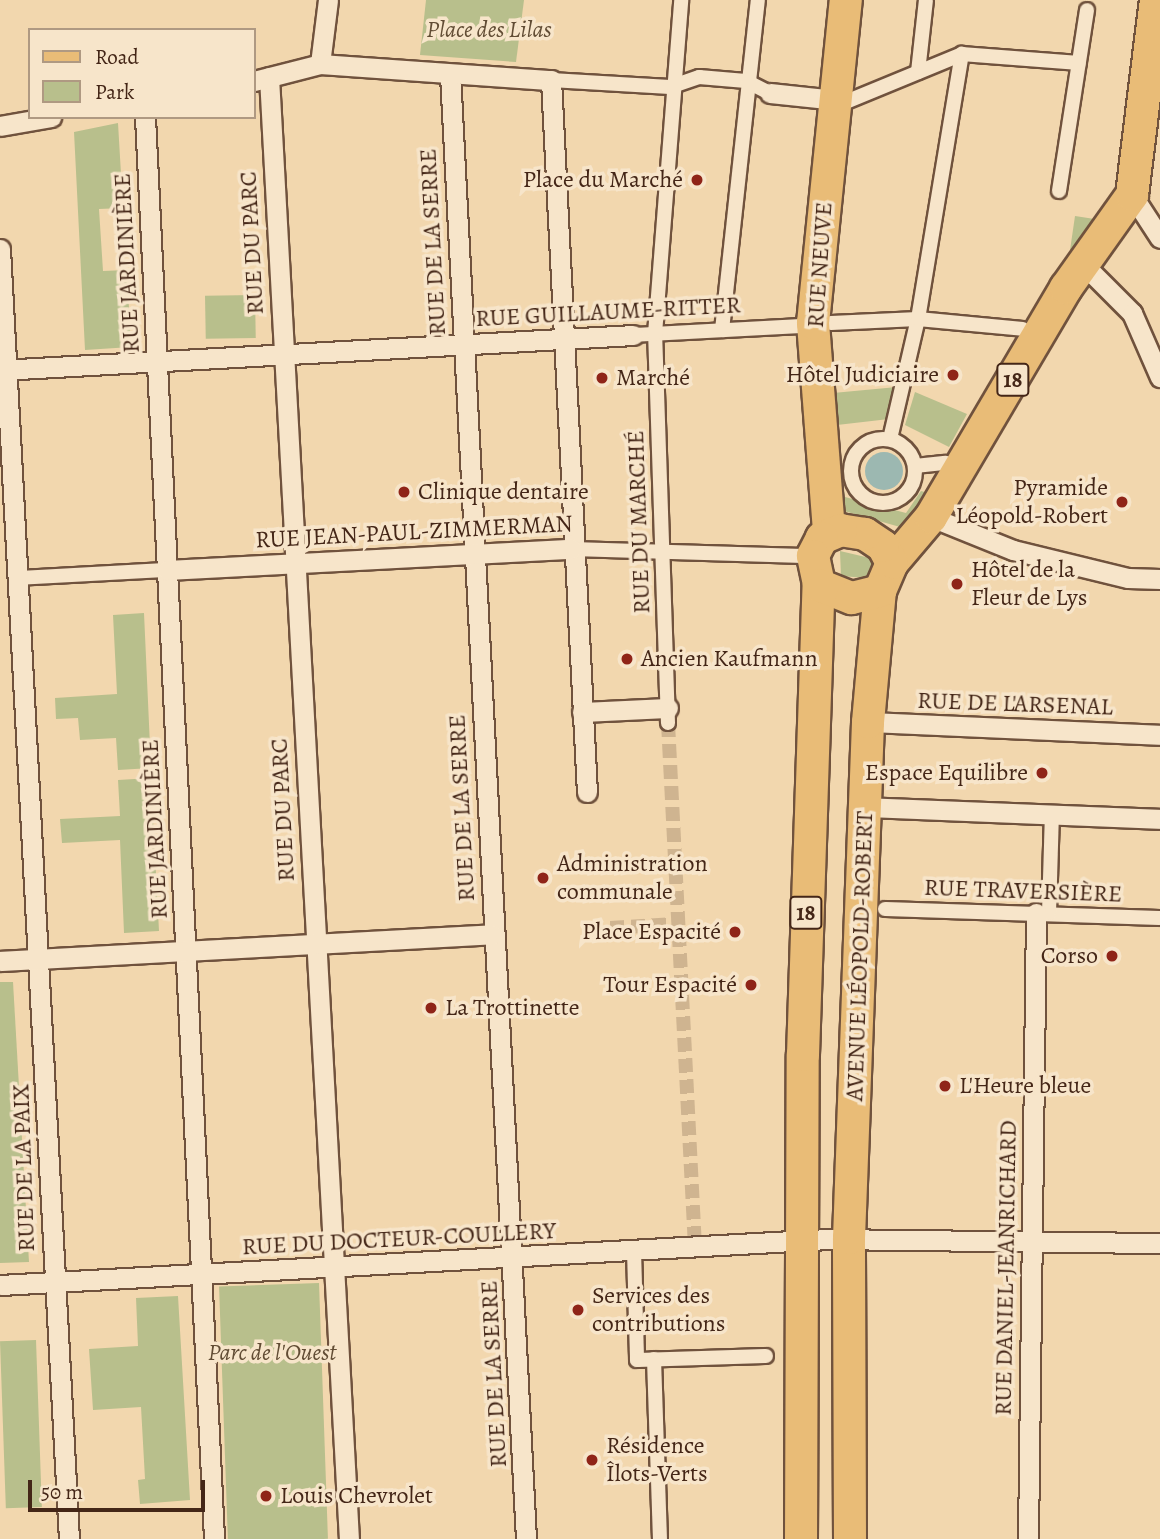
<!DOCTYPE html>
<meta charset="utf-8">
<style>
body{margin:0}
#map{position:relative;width:1160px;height:1539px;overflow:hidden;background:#f2d7ae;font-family:Alegreya,serif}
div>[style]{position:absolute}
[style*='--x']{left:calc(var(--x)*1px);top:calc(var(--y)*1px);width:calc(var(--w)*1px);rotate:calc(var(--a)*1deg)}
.green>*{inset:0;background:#b8bf8c;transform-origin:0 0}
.water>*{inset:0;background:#9cb8b1}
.round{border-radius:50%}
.pedestrian-tunnel>*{height:14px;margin-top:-7px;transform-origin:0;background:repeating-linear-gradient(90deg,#cfb490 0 14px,transparent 0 21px)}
.roads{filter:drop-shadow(2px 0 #70523d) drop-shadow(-2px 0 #70523d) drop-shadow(0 2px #70523d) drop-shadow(0 -2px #70523d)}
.pedestrian>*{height:14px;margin:-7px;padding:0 7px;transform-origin:7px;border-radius:7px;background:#f7e5ca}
.pedestrian>.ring{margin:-7px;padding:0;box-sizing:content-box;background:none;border:14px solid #f7e5ca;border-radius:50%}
.minor>*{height:19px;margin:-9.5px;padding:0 9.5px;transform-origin:9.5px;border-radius:9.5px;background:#f7e5ca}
.primary>*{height:32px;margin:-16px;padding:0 16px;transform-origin:16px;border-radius:16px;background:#e9bc77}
.dots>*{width:19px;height:19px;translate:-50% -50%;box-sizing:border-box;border:4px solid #f7e5ca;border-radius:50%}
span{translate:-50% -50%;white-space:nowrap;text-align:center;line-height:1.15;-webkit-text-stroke:7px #f7e5ca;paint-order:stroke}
.shield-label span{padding:2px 5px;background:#f7e5ca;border:2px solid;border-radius:5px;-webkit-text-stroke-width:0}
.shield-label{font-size:23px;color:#442617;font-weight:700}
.park-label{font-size:24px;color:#614c34;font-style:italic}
.poi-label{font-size:24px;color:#442617}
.right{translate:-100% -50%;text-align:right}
.left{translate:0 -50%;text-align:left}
.street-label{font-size:24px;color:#442617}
.legend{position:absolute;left:28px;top:28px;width:228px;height:91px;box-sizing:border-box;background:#f7e5ca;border:2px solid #af9982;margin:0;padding:9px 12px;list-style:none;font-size:21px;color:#442617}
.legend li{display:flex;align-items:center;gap:14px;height:35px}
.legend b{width:35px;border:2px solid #af9982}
.scale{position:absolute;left:28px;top:1480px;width:177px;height:32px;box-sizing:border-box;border:4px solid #442617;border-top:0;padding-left:9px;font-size:21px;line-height:24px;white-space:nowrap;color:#442617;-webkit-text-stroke:5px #f7e5ca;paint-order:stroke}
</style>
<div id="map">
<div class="green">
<div style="clip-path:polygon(426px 0,524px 0,516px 62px,420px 55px)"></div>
<div style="clip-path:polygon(118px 123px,123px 208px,99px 209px,103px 271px,127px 270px,131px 347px,85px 350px,74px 132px)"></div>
<div style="clip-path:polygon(1075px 216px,1101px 220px,1068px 264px)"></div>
<div style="left:255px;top:295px;width:43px;height:50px;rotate:89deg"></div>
<div style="clip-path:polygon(897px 387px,889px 419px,837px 425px,833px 393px)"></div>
<div style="clip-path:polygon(915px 392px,967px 414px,949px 447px,905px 425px)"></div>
<div style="clip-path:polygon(833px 470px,841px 474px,845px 497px,906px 513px,921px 491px,928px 493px,907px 529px,837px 509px)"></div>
<div style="clip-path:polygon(840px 551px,874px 559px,875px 565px,866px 578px,841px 576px)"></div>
<div style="clip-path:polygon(144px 613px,151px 768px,118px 770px,116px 738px,80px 740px,78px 718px,56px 719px,55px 698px,117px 694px,113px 615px)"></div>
<div style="clip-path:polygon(151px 778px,159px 931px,124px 933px,120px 840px,62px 843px,60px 819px,120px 816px,118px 780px)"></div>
<div style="clip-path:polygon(0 982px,13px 982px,29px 1262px,0 1263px)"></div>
<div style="left:319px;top:1283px;width:256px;height:100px;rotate:88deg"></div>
<div style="clip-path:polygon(178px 1296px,190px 1500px,140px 1504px,138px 1480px,145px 1479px,141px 1407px,93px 1410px,89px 1349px,138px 1346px,136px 1298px)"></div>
<div style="left:36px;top:1340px;width:167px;height:36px;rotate:88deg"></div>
</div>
<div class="water">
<div class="round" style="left:865px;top:452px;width:38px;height:38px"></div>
</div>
<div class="pedestrian-tunnel">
<div style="--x:668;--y:723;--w:525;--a:87.05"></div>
<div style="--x:610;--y:928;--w:65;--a:-3.5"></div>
</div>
<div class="roads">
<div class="pedestrian">
<div style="--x:918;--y:72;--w:72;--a:-83.7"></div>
<div style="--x:551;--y:80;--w:119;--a:3.4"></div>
<div style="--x:670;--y:87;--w:31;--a:-19"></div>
<div style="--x:699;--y:77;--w:47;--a:4.9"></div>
<div style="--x:746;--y:81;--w:27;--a:27"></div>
<div style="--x:836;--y:106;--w:136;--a:-22.4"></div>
<div style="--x:962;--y:54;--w:117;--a:4.4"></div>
<div style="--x:1059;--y:191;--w:183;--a:-81.2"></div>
<div style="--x:831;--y:323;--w:87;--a:-2.6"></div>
<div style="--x:918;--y:319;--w:105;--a:5.4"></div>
<div style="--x:722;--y:330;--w:332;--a:-83.8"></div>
<div style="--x:633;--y:335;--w:166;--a:-3.1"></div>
<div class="ring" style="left:851px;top:439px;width:50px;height:50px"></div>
<div style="--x:890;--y:439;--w:123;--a:-76.9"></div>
<div style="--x:918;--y:319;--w:269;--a:-80.6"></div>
<div style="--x:915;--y:466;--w:31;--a:-6"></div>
<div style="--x:571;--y:549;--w:242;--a:1.7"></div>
<div style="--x:18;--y:578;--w:149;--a:-3.1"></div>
<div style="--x:668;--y:723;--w:389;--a:-91.9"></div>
<div style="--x:655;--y:334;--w:335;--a:-85.5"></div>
<div style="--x:885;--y:909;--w:275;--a:1.9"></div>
<div style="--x:1049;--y:913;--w:99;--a:-88.3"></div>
<div style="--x:634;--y:1250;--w:110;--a:88.4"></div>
<div style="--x:637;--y:1360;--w:129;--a:-1.8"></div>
<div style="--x:654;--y:1359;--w:180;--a:88.1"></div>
</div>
<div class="minor">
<div style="--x:320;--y:64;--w:64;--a:-82.9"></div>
<div style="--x:450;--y:74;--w:1467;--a:87.03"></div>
<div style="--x:269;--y:77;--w:1464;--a:86.87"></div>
<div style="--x:254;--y:81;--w:68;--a:-14.4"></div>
<div style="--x:320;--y:64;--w:232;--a:4"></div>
<div style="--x:551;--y:80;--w:713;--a:87.11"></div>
<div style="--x:770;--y:93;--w:65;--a:6.1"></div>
<div style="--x:145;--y:117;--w:1424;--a:87.22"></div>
<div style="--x:0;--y:126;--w:52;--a:-10"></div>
<div style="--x:1132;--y:195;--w:51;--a:56.9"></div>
<div style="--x:0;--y:249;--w:1292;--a:86.94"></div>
<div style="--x:1082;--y:263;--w:71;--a:45"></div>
<div style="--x:1132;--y:313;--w:70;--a:66.4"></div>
<div style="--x:0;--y:370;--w:634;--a:-3.16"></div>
<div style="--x:931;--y:517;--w:88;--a:21.9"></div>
<div style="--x:1013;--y:550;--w:118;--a:13.7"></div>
<div style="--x:1128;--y:578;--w:32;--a:2"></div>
<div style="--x:167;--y:570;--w:405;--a:-3"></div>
<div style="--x:582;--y:712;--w:86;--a:-2.7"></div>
<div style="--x:868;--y:722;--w:292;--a:2.5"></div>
<div style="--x:865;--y:807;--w:295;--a:2.3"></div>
<div style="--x:0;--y:961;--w:493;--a:-3.1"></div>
<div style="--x:0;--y:1285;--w:828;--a:-3.18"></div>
<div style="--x:827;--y:1239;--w:333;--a:0.7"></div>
<div style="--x:1028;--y:1539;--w:626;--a:-89.27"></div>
</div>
<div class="primary">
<div style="--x:829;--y:531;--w:209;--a:-94.4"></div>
<div style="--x:813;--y:323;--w:325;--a:-84.2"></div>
<div style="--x:892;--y:563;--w:60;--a:-49.7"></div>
<div style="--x:931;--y:517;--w:266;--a:-59.5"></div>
<div style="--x:1066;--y:288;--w:114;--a:-54.6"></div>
<div style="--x:1132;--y:195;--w:196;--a:-83"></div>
<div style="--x:801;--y:1539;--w:484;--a:-89.8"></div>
<div style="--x:803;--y:1055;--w:470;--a:-88.1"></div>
<div style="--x:850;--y:1539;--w:301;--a:-90.2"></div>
<div style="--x:849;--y:1238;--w:516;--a:-87.89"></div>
<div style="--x:868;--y:722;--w:132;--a:-84.8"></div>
<div style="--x:880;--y:591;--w:30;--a:-67"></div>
<div style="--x:892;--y:563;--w:19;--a:-118"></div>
<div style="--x:883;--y:546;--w:22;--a:-146"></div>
<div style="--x:865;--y:534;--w:24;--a:-171"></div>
<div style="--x:841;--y:530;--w:21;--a:157"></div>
<div style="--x:822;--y:538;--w:20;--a:117"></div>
<div style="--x:813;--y:556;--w:30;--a:78"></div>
<div style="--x:819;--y:585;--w:35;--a:22"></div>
<div style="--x:852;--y:598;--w:29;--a:-14"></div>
</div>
</div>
<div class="dots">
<div style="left:697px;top:180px;background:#8f2418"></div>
<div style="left:953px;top:375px;background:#8f2418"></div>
<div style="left:602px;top:378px;background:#8f2418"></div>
<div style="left:404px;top:492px;background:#8f2418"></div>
<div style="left:1122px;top:502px;background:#8f2418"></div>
<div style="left:957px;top:584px;background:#8f2418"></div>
<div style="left:627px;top:659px;background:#8f2418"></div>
<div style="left:1042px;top:773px;background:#8f2418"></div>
<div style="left:543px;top:878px;background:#8f2418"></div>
<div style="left:735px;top:932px;background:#8f2418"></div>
<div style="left:1112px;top:956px;background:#8f2418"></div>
<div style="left:751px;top:985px;background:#8f2418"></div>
<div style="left:431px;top:1008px;background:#8f2418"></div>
<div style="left:945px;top:1086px;background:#8f2418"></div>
<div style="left:578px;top:1310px;background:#8f2418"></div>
<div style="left:592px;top:1460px;background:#8f2418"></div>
<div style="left:266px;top:1496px;background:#8f2418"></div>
</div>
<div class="shield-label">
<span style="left:1013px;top:380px">18</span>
<span style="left:806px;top:913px">18</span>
</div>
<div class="park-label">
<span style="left:489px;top:30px">Place des Lilas</span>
<span style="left:272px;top:1353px">Parc de l'Ouest</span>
</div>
<div class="poi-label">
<span class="right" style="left:683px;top:180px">Place du Marché</span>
<span class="right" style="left:939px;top:375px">Hôtel Judiciaire</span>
<span class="left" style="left:616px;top:378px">Marché</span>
<span class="right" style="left:1108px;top:502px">Pyramide<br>Léopold-Robert</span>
<span class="left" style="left:418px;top:492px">Clinique dentaire</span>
<span class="left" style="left:971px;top:584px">Hôtel de la<br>Fleur de Lys</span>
<span class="left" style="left:641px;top:659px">Ancien Kaufmann</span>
<span class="right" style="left:1028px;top:773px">Espace Equilibre</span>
<span class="left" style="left:557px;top:878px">Administration<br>communale</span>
<span class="right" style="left:721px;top:932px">Place Espacité</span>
<span class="right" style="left:1098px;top:956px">Corso</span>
<span class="right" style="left:737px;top:985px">Tour Espacité</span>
<span class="left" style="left:445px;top:1008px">La Trottinette</span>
<span class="left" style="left:959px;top:1086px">L'Heure bleue</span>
<span class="left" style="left:592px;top:1310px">Services des<br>contributions</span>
<span class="left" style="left:606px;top:1460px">Résidence<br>Îlots-Verts</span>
<span class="left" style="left:280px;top:1496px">Louis Chevrolet</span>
</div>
<div class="street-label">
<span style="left:433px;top:242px;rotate:-93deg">RUE DE LA SERRE</span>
<span style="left:252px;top:243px;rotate:-93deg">RUE DU PARC</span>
<span style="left:127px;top:263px;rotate:-93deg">RUE JARDINIÈRE</span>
<span style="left:820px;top:265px;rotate:-86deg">RUE NEUVE</span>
<span style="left:608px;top:312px;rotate:-3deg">RUE GUILLAUME-RITTER</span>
<span style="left:639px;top:522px;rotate:-92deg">RUE DU MARCHÉ</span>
<span style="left:414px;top:532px;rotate:-3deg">RUE JEAN-PAUL-ZIMMERMAN</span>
<span style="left:1015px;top:704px;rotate:2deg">RUE DE L'ARSENAL</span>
<span style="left:462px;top:808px;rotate:-93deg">RUE DE LA SERRE</span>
<span style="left:283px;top:810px;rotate:-93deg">RUE DU PARC</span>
<span style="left:155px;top:829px;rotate:-93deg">RUE JARDINIÈRE</span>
<span style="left:1023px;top:891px;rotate:2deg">RUE TRAVERSIÈRE</span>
<span style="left:860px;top:956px;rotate:-88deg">AVENUE LÉOPOLD-ROBERT</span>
<span style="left:24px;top:1168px;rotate:-92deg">RUE DE LA PAIX</span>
<span style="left:399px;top:1239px;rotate:-3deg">RUE DU DOCTEUR-COULLERY</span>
<span style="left:1006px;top:1268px;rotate:-89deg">RUE DANIEL-JEANRICHARD</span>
<span style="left:494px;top:1374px;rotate:-93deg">RUE DE LA SERRE</span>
</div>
<ul class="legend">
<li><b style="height:9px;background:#e9bc77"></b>Road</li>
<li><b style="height:19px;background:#b8bf8c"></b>Park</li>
</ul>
<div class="scale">50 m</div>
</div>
